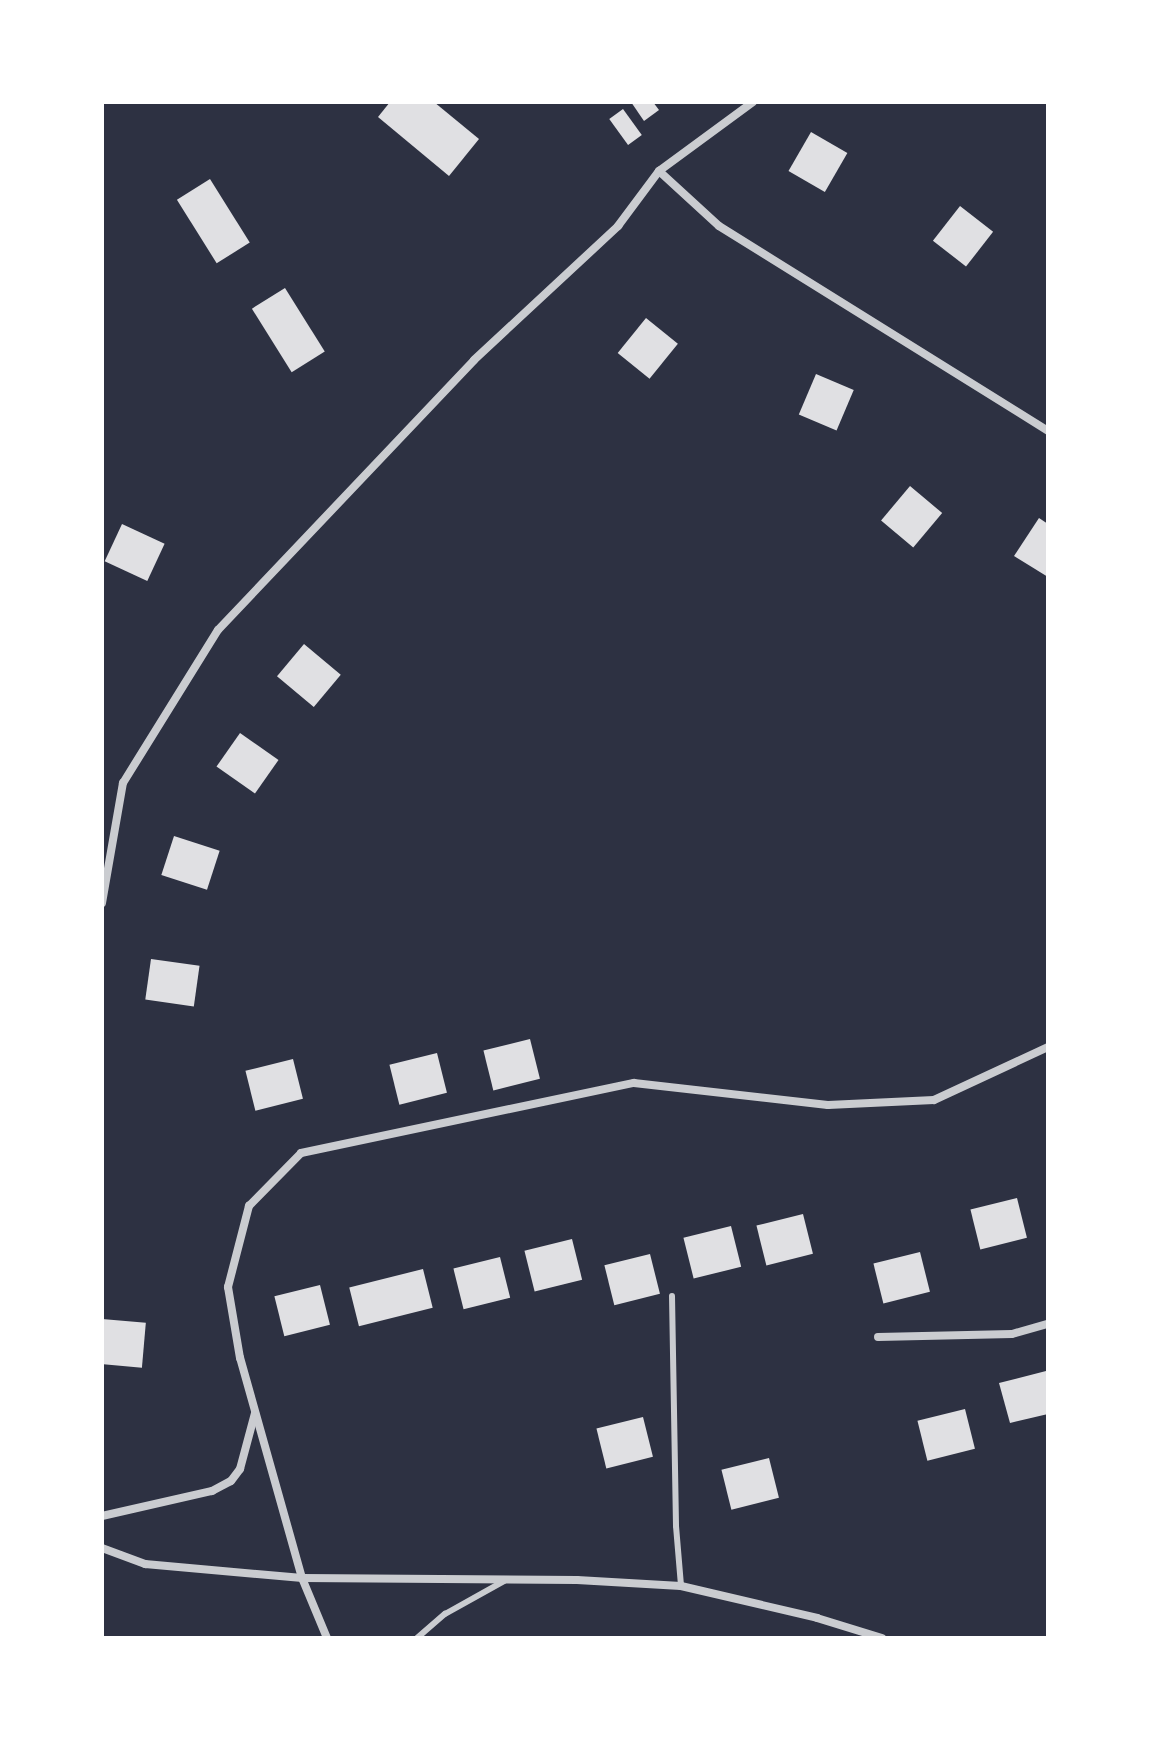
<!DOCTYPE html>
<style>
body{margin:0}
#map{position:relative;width:1150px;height:1740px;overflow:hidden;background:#2d3142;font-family:Merriweather,serif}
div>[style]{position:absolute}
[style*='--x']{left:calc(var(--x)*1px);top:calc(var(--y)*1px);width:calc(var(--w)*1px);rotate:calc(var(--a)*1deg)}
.building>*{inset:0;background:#e0e0e3;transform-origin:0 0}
.service>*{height:6px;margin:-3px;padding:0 3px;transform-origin:3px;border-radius:3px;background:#caccd0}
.minor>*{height:8px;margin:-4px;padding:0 4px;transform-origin:4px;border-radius:4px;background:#caccd0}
span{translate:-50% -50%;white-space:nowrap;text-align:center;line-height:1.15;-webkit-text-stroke:8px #fff;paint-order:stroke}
.frame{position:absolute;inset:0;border:104px solid #fff;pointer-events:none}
</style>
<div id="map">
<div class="building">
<div style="clip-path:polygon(390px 102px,434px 102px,479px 139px,449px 176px,378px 117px)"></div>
<div style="clip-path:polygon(631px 102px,653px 102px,659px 110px,644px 121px)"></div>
<div style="left:623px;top:109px;width:32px;height:17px;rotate:54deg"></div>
<div style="left:811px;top:132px;width:42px;height:45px;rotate:30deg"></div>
<div style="left:210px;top:179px;width:75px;height:39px;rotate:58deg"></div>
<div style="left:960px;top:206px;width:42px;height:44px;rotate:38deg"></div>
<div style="left:285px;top:288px;width:75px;height:39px;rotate:58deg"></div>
<div style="left:646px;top:318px;width:41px;height:45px;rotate:39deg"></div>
<div style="left:816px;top:374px;width:41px;height:44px;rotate:23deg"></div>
<div style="left:910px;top:486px;width:42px;height:45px;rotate:40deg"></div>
<div style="clip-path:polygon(1039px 518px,1048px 524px,1048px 577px,1014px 556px)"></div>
<div style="left:122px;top:524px;width:47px;height:41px;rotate:25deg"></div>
<div style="left:304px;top:644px;width:48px;height:42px;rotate:40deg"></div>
<div style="left:240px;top:733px;width:47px;height:41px;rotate:35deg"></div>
<div style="left:174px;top:836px;width:48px;height:41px;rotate:18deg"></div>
<div style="left:151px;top:959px;width:49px;height:41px;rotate:8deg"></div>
<div style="left:530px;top:1039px;width:41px;height:48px;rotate:76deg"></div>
<div style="left:437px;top:1053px;width:41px;height:49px;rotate:76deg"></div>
<div style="left:293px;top:1059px;width:41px;height:49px;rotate:76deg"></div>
<div style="left:1017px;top:1198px;width:41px;height:48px;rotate:76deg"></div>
<div style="left:803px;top:1214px;width:41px;height:48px;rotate:76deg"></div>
<div style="left:731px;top:1226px;width:42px;height:49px;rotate:76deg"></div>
<div style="left:572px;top:1239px;width:42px;height:49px;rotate:76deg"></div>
<div style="left:920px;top:1252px;width:41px;height:48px;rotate:76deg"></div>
<div style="left:650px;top:1254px;width:41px;height:47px;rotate:76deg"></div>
<div style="left:500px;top:1257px;width:42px;height:48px;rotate:76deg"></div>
<div style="left:423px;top:1269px;width:40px;height:76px;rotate:76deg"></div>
<div style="left:320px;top:1285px;width:41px;height:47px;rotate:76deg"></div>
<div style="left:102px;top:1319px;width:44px;height:45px;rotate:5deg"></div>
<div style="clip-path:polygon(1046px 1371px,1048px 1414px,1010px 1423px,999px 1383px)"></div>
<div style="left:965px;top:1409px;width:41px;height:49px;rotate:76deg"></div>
<div style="left:643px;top:1417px;width:41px;height:48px;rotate:76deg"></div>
<div style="left:769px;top:1458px;width:41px;height:49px;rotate:76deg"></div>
</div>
<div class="service">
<div style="--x:672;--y:1296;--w:230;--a:89"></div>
<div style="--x:676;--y:1526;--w:60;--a:85.2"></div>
<div style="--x:417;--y:1638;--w:37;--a:-41"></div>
<div style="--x:445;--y:1614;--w:68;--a:-29.2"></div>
</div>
<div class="minor">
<div style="--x:659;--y:171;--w:81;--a:42.5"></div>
<div style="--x:719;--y:226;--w:388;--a:31.9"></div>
<div style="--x:102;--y:903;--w:122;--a:-80.1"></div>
<div style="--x:123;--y:783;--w:180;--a:-58.2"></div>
<div style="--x:218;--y:630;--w:372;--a:-46.5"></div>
<div style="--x:474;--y:360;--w:197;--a:-42.9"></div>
<div style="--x:618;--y:226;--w:69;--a:-53.3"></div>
<div style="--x:659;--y:171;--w:117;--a:-36.3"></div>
<div style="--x:878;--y:1337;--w:134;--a:-1.3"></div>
<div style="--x:1012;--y:1334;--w:37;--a:-16"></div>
<div style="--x:102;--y:1516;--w:113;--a:-12.8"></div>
<div style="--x:212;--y:1491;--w:21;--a:-28"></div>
<div style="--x:231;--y:1481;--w:15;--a:-53"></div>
<div style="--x:240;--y:1469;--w:58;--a:-75"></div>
<div style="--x:102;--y:1548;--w:46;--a:20.4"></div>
<div style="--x:145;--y:1564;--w:158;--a:5.1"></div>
<div style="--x:302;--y:1578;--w:275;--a:0.4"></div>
<div style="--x:577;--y:1580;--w:104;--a:3.3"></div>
<div style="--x:681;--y:1586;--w:140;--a:13.2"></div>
<div style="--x:817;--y:1618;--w:68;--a:17.1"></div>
<div style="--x:327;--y:1638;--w:65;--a:-112.6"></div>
<div style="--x:302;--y:1578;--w:229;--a:-105.7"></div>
<div style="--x:240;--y:1358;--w:72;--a:-99.6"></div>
<div style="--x:228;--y:1287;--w:84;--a:-75.5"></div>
<div style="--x:249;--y:1206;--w:74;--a:-45.5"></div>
<div style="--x:301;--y:1153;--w:340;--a:-11.9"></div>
<div style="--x:634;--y:1083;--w:195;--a:6.5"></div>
<div style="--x:828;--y:1105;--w:106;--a:-2.7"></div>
<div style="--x:934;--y:1100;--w:126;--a:-24.9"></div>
</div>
<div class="frame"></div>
</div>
